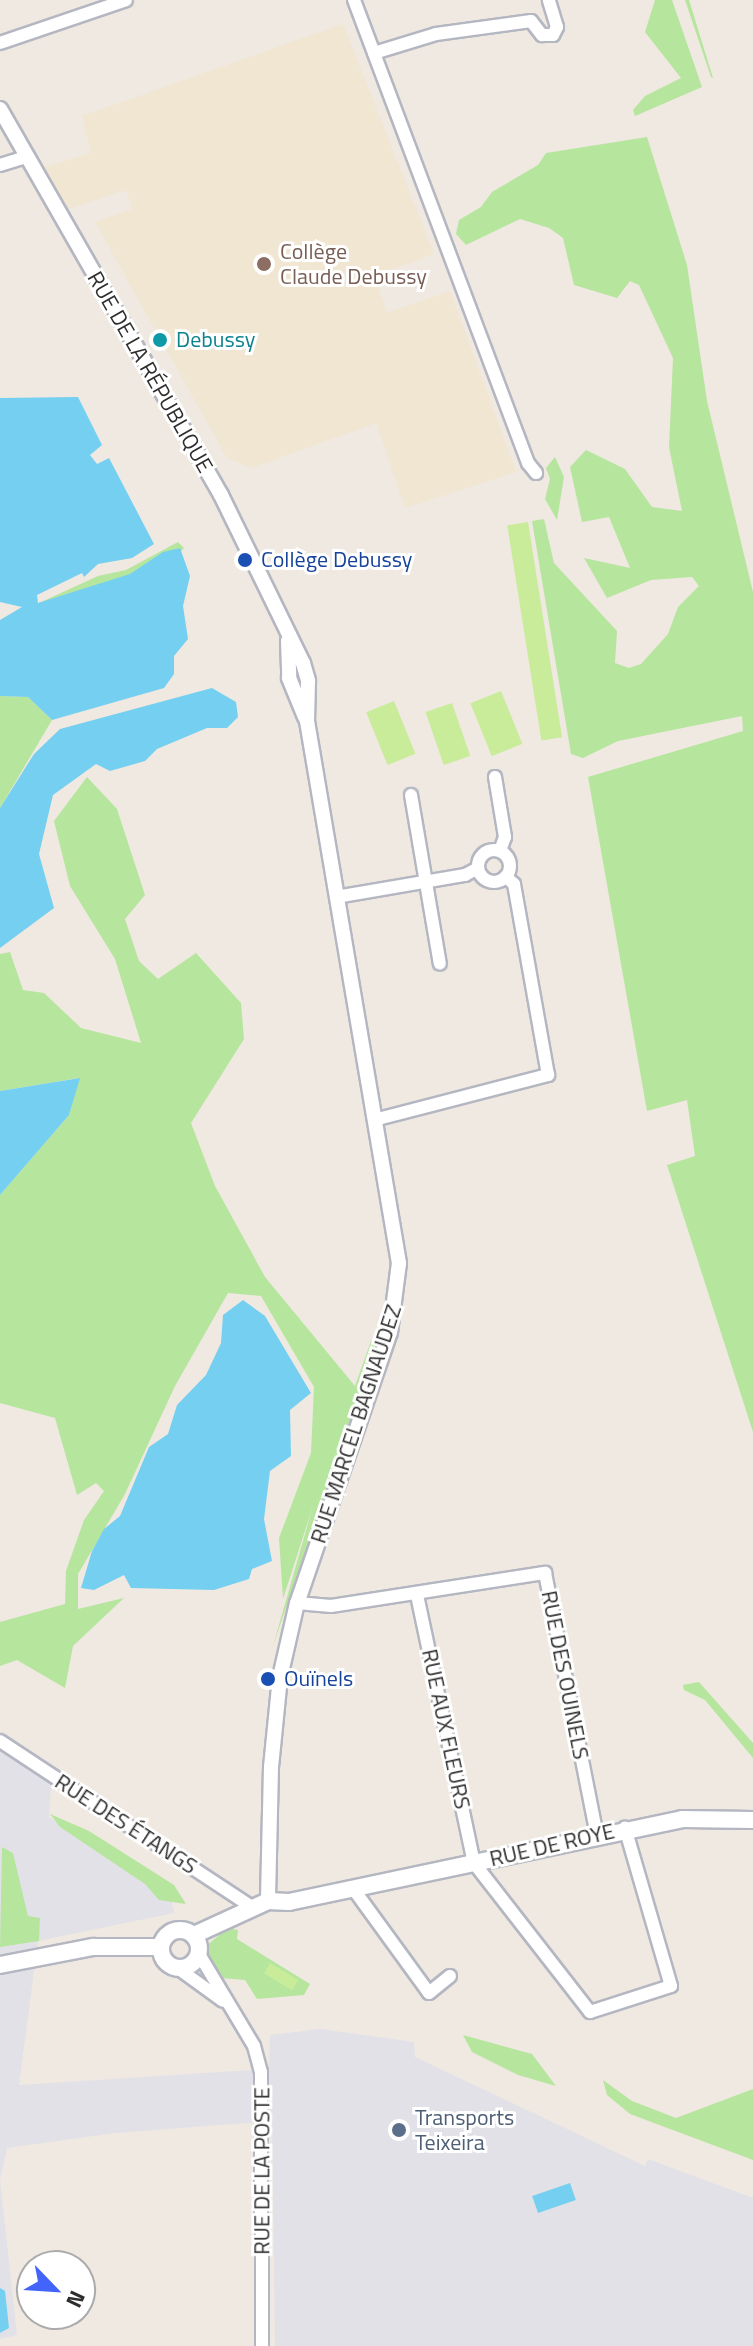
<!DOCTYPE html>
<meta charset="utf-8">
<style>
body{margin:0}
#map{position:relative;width:753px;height:2346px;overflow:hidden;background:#efe9e1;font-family:"Titillium Web",sans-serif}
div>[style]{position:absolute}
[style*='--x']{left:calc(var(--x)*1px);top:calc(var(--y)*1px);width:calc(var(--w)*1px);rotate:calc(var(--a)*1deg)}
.industrial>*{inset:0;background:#e3e1e8}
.education>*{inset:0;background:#f0e6d1}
.green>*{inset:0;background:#b6e59e}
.pitch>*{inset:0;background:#c9ec9a;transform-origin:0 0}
.water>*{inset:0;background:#75cff0;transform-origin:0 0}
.roads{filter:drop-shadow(2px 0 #b4b7c1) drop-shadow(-2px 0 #b4b7c1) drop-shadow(0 2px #b4b7c1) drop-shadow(0 -2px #b4b7c1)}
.minor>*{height:12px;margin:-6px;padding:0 6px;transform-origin:6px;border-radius:6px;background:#fff}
.minor>.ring{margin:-6px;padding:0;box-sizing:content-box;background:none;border:12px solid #fff;border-radius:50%}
.tertiary>*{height:14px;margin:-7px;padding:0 7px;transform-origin:7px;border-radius:7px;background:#fff}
.secondary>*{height:16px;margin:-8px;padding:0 8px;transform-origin:8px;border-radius:8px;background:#fff}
.secondary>.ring{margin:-8px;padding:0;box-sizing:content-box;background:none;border:16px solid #fff;border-radius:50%}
.dots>*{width:22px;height:22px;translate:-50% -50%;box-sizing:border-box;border:4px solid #fff;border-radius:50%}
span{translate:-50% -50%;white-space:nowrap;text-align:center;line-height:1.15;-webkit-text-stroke:6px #fff;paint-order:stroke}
.education-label{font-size:22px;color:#785e54}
.left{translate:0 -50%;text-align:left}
.culture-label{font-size:22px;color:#0d838f}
.street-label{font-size:22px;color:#2e2e2e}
.transit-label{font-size:22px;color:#164399}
.service-label{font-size:22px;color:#4e5e75}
.north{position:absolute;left:16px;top:2250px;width:80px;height:80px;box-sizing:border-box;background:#fff;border:2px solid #ababab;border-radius:50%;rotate:115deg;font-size:22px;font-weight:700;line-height:32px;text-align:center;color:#2e2e2e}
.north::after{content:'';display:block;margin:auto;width:28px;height:36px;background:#4264fb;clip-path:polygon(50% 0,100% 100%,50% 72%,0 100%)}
</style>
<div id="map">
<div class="industrial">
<div style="clip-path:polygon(0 1748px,51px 1784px,49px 1817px,171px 1898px,174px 1913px,38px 1941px,19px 2085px,269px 2069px,270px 2035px,320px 2029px,414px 2042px,415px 2057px,645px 2166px,648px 2159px,753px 2198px,753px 2346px,275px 2346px,272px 2121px,115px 2133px,7px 2148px,0 2180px,17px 2335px,0 2339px)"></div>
</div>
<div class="education">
<div style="clip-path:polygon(343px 24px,434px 254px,374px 276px,387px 313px,450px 291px,516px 472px,405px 508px,376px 423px,251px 468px,227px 458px,95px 222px,132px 209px,126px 190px,68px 209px,45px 167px,91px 153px,82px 116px)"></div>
</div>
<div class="green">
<div style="clip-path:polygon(655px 0,672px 0,702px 87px,635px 116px,633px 110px,645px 96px,681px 78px,645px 32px)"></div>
<div style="clip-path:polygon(685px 0,689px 0,713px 78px,711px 77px)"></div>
<div style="clip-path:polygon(647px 137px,687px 265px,707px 401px,753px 592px,753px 1432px,667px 1165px,695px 1156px,687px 1100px,647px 1111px,588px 777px,743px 731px,742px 716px,618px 741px,583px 758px,571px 754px,532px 521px,544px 519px,554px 563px,617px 631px,615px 663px,629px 668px,641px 664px,668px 634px,678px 607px,699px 586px,692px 577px,651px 580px,607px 598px,584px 558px,630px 568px,609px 517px,582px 522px,570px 467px,586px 450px,625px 469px,652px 507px,682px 511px,669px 447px,673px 358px,639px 285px,630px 281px,617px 298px,574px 285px,563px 238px,549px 228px,520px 219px,466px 245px,456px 234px,459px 220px,481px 207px,492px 192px,538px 165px,546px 153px)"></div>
<div style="clip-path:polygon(555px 457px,564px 477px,557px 520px,545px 499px,550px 479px,546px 468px)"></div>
<div style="clip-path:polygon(178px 542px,184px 548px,178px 555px,129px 579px,39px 603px,98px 576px,126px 570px)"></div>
<div style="clip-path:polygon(0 696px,28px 697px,52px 720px,0 808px)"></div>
<div style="clip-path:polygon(87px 777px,117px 809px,145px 895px,125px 919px,139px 961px,158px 979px,196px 953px,241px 1003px,244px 1039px,191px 1123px,215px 1186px,265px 1277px,355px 1386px,371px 1341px,376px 1343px,273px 1646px,313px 1506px,283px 1599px,279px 1538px,311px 1453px,314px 1387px,261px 1296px,228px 1293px,175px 1386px,125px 1494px,78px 1574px,78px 1609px,124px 1598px,73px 1646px,65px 1688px,17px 1660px,0 1666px,0 1622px,65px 1604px,66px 1571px,84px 1520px,104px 1491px,96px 1483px,77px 1495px,55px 1418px,0 1403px,0 1195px,69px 1115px,79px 1078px,0 1091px,0 954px,10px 952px,23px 990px,44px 993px,81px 1028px,141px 1043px,115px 959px,70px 886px,54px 821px)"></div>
<div style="clip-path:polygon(699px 1682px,753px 1743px,753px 1758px,705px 1700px,684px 1690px,683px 1685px)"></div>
<div style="clip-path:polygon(50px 1814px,89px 1831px,174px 1885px,186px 1904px,159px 1900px,145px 1884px,60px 1827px)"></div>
<div style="clip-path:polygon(2px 1847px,13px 1853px,28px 1916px,40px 1918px,39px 1941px,0 1947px)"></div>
<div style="clip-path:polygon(228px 1928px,238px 1930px,237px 1939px,310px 1984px,304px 1995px,257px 1999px,245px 1980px,221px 1978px,206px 1957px,206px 1946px)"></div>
<div style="clip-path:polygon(463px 2035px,532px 2054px,556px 2086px,518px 2075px,472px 2052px)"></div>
<div style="clip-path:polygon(603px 2080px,632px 2101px,676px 2118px,753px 2089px,753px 2160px,630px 2114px,607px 2095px)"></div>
</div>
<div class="pitch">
<div style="left:528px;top:522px;width:218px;height:21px;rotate:81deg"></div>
<div style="left:501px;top:691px;width:57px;height:33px;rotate:68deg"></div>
<div style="left:394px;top:701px;width:57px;height:30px;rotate:68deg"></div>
<div style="left:452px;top:703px;width:56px;height:28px;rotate:71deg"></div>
<div style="left:270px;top:1963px;width:33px;height:12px;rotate:31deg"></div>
</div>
<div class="water">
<div style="clip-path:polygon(78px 397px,102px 445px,90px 455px,97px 464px,109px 458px,154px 544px,132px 558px,98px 564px,84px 577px,82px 573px,37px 595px,38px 603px,130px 574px,163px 552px,180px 548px,190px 576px,183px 606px,188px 639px,174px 656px,174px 674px,164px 688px,52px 720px,28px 697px,0 696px,0 620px,22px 607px,0 602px,0 398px)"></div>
<div style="clip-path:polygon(212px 688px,236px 702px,238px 717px,227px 728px,207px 728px,157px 749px,145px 761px,110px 771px,96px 764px,53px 795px,39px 854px,54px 908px,0 948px,0 808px,34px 754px,60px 729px)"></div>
<div style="clip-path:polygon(80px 1078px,69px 1115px,0 1195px,0 1091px)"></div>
<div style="clip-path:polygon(243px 1300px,265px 1316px,311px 1393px,290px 1410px,291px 1456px,270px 1471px,264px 1519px,272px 1561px,252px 1569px,249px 1579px,214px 1590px,131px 1588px,124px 1575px,94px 1590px,81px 1588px,92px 1551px,104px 1529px,120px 1516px,149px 1447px,168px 1434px,177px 1405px,206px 1375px,221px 1343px,223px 1315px)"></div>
<div style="left:570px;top:2183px;width:18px;height:40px;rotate:71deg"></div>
<div style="clip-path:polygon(0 2288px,5px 2291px,9px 2328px,0 2333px)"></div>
</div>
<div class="roads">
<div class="minor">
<div style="--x:354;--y:0;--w:495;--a:69.4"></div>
<div style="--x:528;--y:463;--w:13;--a:51"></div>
<div style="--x:0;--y:43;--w:133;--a:-18.8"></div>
<div style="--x:374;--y:53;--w:65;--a:-17"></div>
<div style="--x:436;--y:34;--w:96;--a:-7.8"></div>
<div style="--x:531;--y:21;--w:18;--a:52"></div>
<div style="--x:542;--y:35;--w:11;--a:0"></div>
<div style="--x:553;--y:35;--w:9;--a:-63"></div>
<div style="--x:557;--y:27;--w:28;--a:-107"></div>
<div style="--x:0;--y:165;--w:27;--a:-17"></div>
<div style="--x:495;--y:777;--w:61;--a:80.5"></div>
<div style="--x:505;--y:837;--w:15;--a:110"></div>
<div style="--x:411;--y:795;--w:171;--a:80.3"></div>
<div class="ring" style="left:478px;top:850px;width:20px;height:20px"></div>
<div style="--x:336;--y:897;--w:131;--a:-9.7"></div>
<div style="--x:465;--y:875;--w:15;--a:-28"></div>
<div style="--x:374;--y:1120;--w:180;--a:-14.5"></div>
<div style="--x:548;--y:1075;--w:194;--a:-100.1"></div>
<div style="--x:514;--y:884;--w:11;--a:-139"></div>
<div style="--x:417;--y:1595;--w:274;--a:78"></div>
<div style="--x:474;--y:1863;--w:189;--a:52.1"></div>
<div style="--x:590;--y:2012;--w:85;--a:-17.8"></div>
<div style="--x:671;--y:1986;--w:165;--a:-106.2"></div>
<div style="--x:297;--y:1603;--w:34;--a:5"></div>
<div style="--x:331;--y:1606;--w:217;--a:-8.8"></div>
<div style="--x:545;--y:1573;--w:267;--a:78.8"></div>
<div style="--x:0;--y:1741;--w:302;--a:33.4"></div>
<div style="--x:352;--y:1887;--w:131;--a:54"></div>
<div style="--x:429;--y:1993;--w:27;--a:-39"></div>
<div style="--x:199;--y:1954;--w:107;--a:59.1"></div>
<div style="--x:254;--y:2046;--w:27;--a:75"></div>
<div style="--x:261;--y:2072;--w:274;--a:89.8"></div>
<div style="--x:179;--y:1969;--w:54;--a:36"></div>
</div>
<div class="tertiary">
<div style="--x:0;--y:109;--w:445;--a:60.2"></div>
<div style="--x:221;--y:495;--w:187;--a:64"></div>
<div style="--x:303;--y:663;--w:19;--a:74"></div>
<div style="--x:308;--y:681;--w:40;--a:91.4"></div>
<div style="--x:307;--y:721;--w:550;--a:80.37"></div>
<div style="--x:399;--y:1263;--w:70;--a:97.4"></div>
<div style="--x:390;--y:1332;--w:287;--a:108.9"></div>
<div style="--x:297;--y:1603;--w:76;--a:102.9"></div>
<div style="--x:280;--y:1677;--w:90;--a:95.7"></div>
<div style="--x:271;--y:1767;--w:134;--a:91.3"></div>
<div style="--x:288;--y:641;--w:37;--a:88"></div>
<div style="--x:289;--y:678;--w:42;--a:67.7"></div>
</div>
<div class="secondary">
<div class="ring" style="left:161px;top:1930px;width:22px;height:22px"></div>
<div style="--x:194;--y:1935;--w:81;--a:-24.7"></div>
<div style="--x:268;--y:1901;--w:21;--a:3"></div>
<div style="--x:289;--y:1902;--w:402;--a:-11.9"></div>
<div style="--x:682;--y:1819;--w:71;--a:0.8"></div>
<div style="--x:0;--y:1965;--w:95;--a:-11"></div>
<div style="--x:93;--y:1947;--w:67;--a:0"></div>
</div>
</div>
<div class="dots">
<div style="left:264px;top:264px;background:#8d6e63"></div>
<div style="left:160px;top:340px;background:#0f9aa8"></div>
<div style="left:245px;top:560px;background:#1a4fb4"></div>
<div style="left:268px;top:1679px;background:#1a4fb4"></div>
<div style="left:399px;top:2130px;background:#5c6f8a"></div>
</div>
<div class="education-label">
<span class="left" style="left:280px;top:264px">Collège<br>Claude Debussy</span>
</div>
<div class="culture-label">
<span class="left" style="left:176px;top:340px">Debussy</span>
</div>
<div class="street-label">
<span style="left:150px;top:372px;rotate:60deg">RUE DE LA RÉPUBLIQUE</span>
<span style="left:356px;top:1424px;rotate:-72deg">RUE MARCEL BAGNAUDEZ</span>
<span style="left:565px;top:1675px;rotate:79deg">RUE DES OUINELS</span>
<span style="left:446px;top:1729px;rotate:78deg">RUE AUX FLEURS</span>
<span style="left:126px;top:1824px;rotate:33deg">RUE DES ÉTANGS</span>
<span style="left:552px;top:1845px;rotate:-13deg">RUE DE ROYE</span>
<span style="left:262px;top:2171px;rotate:-90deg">RUE DE LA POSTE</span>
</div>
<div class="transit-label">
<span class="left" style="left:261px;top:560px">Collège Debussy</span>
<span class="left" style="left:284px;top:1679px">Ouïnels</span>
</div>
<div class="service-label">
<span class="left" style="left:415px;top:2130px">Transports<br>Teixeira</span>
</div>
<div class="north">N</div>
</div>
